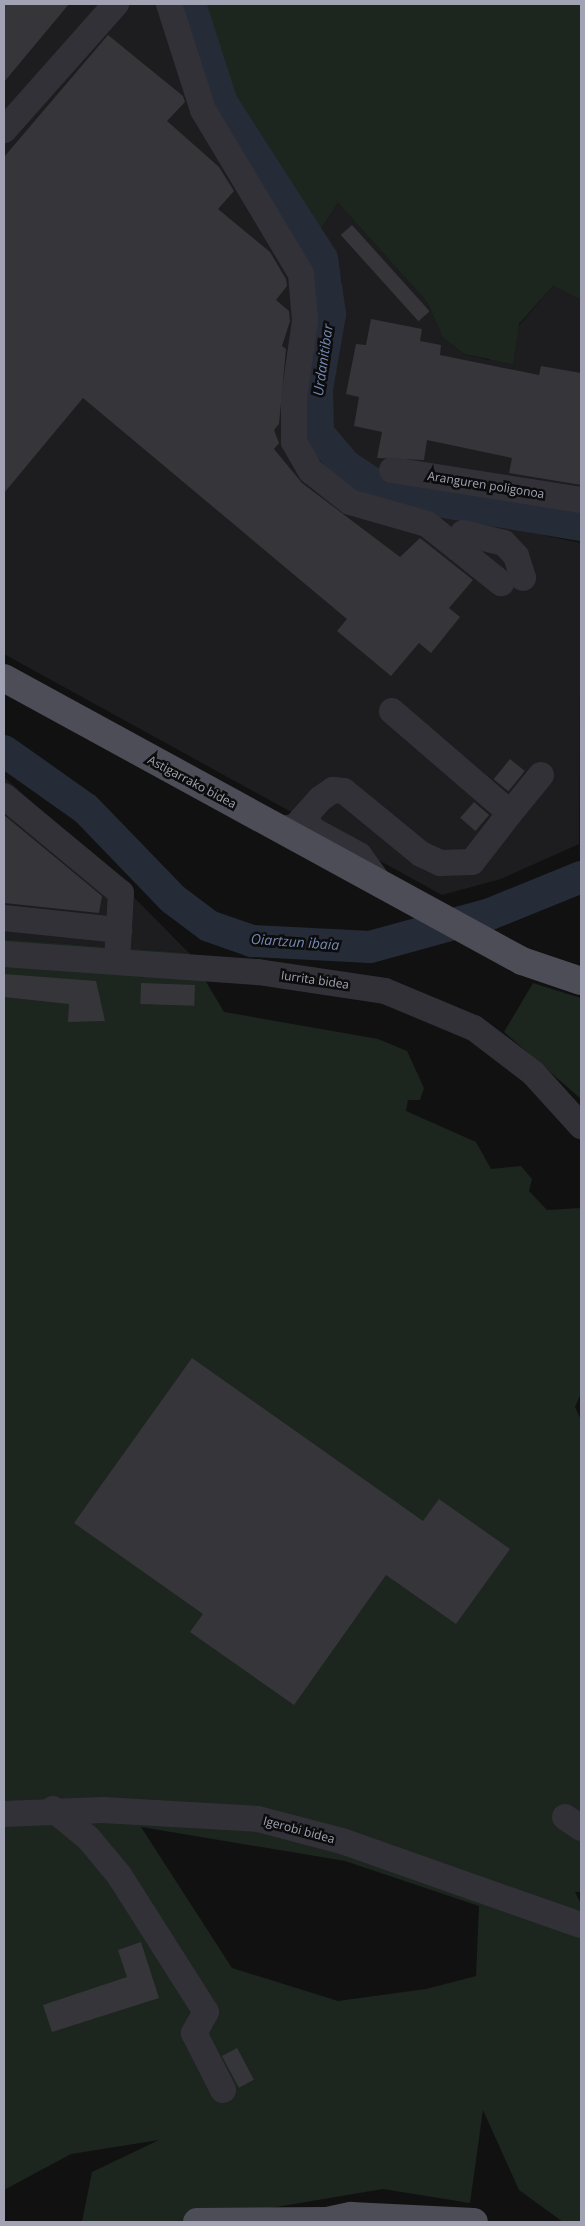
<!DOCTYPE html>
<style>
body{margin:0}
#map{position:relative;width:585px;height:2226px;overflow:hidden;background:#111112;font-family:"Open Sans",sans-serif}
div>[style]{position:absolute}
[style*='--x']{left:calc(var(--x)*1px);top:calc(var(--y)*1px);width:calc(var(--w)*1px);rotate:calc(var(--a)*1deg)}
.built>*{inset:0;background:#1d1d1f}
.green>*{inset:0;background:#1d251f}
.river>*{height:32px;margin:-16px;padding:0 16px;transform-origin:16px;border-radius:16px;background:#262c37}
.building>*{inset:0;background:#36363a;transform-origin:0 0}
.minor>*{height:26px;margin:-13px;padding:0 13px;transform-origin:13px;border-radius:13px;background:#323138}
.major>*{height:28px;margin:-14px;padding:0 14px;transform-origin:14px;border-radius:14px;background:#4d4d57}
span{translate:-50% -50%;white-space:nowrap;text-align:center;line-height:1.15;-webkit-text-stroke:5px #0c0c0d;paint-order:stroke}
.street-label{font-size:12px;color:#a1a3b4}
.water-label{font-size:14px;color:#7588b2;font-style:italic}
.frame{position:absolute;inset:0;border:5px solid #a1a3b4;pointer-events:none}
</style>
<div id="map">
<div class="built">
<div style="clip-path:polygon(4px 4px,182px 4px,217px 108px,305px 246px,316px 275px,320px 300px,305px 408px,317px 455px,344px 481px,380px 500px,581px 543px,579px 844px,501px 879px,442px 895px,4px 654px)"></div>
<div style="clip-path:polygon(338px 203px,427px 302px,443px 338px,464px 354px,489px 360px,553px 286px,581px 300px,581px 515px,374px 477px,334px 442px,327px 423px,342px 280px,321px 229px)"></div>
<div style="clip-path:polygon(4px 777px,99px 862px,189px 953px,4px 939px)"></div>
</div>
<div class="green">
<div style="clip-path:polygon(195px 4px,581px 4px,581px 300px,553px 286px,519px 324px,513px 364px,464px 354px,443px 338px,427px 302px,338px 203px,321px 229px,228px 93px)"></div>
<div style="clip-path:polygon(evenodd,4px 939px,189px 953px,224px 1012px,378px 1039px,407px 1051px,424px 1088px,420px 1100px,408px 1100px,406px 1111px,476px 1142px,491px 1169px,521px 1166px,532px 1179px,529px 1191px,547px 1210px,581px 1208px,581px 1393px,575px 1407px,581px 1420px,581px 1892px,575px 1892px,581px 1904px,581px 2222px,563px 2222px,519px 2190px,483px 2110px,470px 2203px,383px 2189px,216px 2217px,238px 2222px,82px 2222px,92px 2172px,159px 2140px,71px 2154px,4px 2190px,4px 939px,141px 1827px,345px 1861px,479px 1906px,476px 1976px,426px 1989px,338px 2001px,232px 1968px,141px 1827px)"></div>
<div style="clip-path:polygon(533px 983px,581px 998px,581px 1099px,504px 1032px)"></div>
</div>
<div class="river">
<div style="--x:190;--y:4;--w:104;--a:72.1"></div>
<div style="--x:222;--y:103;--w:185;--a:57.3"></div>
<div style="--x:322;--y:259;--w:56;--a:81.7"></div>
<div style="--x:330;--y:314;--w:76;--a:99.8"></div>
<div style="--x:317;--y:389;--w:44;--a:88.7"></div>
<div style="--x:318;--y:433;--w:43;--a:49.7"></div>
<div style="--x:346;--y:466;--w:35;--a:33"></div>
<div style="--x:375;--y:485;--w:53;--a:15.4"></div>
<div style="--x:426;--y:499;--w:157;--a:9.5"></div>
<div style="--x:4;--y:751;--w:100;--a:35.3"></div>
<div style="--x:86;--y:809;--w:125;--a:46"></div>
<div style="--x:173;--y:899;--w:45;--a:36.9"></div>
<div style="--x:209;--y:926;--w:46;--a:19.2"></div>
<div style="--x:252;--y:941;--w:118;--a:2.9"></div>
<div style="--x:370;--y:947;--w:124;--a:-15.4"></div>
<div style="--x:490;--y:914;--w:98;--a:-22.1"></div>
</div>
<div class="building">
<div style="clip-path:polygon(4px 4px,69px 4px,4px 82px)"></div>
<div style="clip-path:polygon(108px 35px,183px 96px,185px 102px,167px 121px,219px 167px,234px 191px,218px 209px,270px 252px,286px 279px,287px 286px,276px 300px,289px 311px,290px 321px,282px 346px,286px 349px,279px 424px,274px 430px,279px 443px,274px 449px,302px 483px,400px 557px,420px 538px,473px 580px,449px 608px,460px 617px,431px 653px,419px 643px,391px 676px,337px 631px,347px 619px,83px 398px,4px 493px,4px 157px)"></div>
<div style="left:352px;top:225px;width:116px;height:15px;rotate:48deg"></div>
<div style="clip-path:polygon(371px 319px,422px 329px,420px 341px,441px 345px,440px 355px,539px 375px,541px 366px,581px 373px,581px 485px,509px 473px,512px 458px,427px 440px,424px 460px,377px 458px,382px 432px,354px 426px,359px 397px,346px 394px,356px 344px,366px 345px)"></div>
<div style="left:510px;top:759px;width:19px;height:26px;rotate:39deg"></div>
<div style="left:474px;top:802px;width:20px;height:21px;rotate:41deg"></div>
<div style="clip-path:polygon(4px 815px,102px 896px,99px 913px,4px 903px)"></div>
<div style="clip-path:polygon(4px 974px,96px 981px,105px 1021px,68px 1022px,69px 1004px,4px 997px)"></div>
<div style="left:141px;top:983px;width:54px;height:21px;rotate:2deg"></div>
<div style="clip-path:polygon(192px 1358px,423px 1521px,439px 1499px,510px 1549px,456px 1624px,386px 1575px,294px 1705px,190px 1632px,203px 1614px,74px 1523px)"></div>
<div style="clip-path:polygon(141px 1942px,159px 1998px,52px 2032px,43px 2005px,127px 1977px,118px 1950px)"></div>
<div style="left:237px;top:2048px;width:36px;height:17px;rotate:62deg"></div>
</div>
<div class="minor">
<div style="--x:169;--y:4;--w:111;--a:72.2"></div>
<div style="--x:203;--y:110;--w:191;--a:59.1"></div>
<div style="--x:301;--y:274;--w:47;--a:85.1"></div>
<div style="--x:305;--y:321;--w:77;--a:98.2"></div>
<div style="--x:294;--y:397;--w:45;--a:90"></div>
<div style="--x:294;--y:442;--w:34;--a:60"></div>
<div style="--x:311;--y:471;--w:50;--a:38.5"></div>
<div style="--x:350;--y:502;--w:80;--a:15.9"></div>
<div style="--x:427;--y:524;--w:95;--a:38.6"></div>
<div style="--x:4;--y:130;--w:169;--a:-48.4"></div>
<div style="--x:392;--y:470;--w:191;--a:9"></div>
<div style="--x:463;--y:533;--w:42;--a:13.7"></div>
<div style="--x:504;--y:543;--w:18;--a:47"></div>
<div style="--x:516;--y:556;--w:23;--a:72"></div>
<div style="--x:4;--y:796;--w:152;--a:39.7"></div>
<div style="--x:121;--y:893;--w:68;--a:93.4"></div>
<div style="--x:510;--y:813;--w:49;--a:-50.8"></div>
<div style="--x:307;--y:817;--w:13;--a:72"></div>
<div style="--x:311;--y:829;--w:55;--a:28.4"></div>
<div style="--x:359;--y:855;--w:37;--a:54"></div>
<div style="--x:279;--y:829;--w:16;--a:-7"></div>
<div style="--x:295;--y:827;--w:38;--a:-48"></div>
<div style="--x:320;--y:799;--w:16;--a:-35"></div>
<div style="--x:333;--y:790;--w:11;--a:5"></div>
<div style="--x:344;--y:791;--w:99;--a:39.3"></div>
<div style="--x:421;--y:854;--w:21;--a:25"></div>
<div style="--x:440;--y:863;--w:32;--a:-2"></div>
<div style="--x:472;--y:862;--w:62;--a:-52.2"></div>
<div style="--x:510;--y:813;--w:156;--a:-139.2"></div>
<div style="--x:4;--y:918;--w:116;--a:6"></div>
<div style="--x:4;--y:954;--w:255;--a:4.1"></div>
<div style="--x:258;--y:972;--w:128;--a:8.5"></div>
<div style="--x:385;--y:991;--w:96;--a:22.6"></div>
<div style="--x:474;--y:1028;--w:74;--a:37.3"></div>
<div style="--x:533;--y:1073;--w:72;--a:47.8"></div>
<div style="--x:53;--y:1809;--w:47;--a:39.8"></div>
<div style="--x:89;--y:1839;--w:47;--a:50.2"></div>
<div style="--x:119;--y:1875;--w:162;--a:57.6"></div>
<div style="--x:206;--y:2012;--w:24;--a:120"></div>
<div style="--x:194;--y:2033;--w:64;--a:63"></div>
<div style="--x:4;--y:1814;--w:99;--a:-2.3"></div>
<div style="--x:103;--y:1810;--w:155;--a:3.3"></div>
<div style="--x:258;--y:1819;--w:87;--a:14.7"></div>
<div style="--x:342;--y:1841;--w:253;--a:19.4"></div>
<div style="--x:565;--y:1817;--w:19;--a:35"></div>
</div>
<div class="major">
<div style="--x:4;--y:678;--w:590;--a:28.65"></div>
<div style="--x:522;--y:961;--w:62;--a:18.7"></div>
<div style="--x:197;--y:2222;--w:130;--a:-0.4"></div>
<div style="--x:327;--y:2221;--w:25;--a:-12"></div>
<div style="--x:351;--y:2216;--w:123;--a:2.8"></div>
</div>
<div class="street-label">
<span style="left:486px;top:485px;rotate:9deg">Aranguren poligonoa</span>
<span style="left:192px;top:782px;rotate:28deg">Astigarrako bidea</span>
<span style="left:315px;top:980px;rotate:8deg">Iurrita bidea</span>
<span style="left:299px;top:1830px;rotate:15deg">Igerobi bidea</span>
</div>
<div class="water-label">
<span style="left:323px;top:360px;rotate:-82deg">Urdanitibar</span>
<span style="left:295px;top:942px;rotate:4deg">Oiartzun ibaia</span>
</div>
<div class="frame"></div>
</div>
